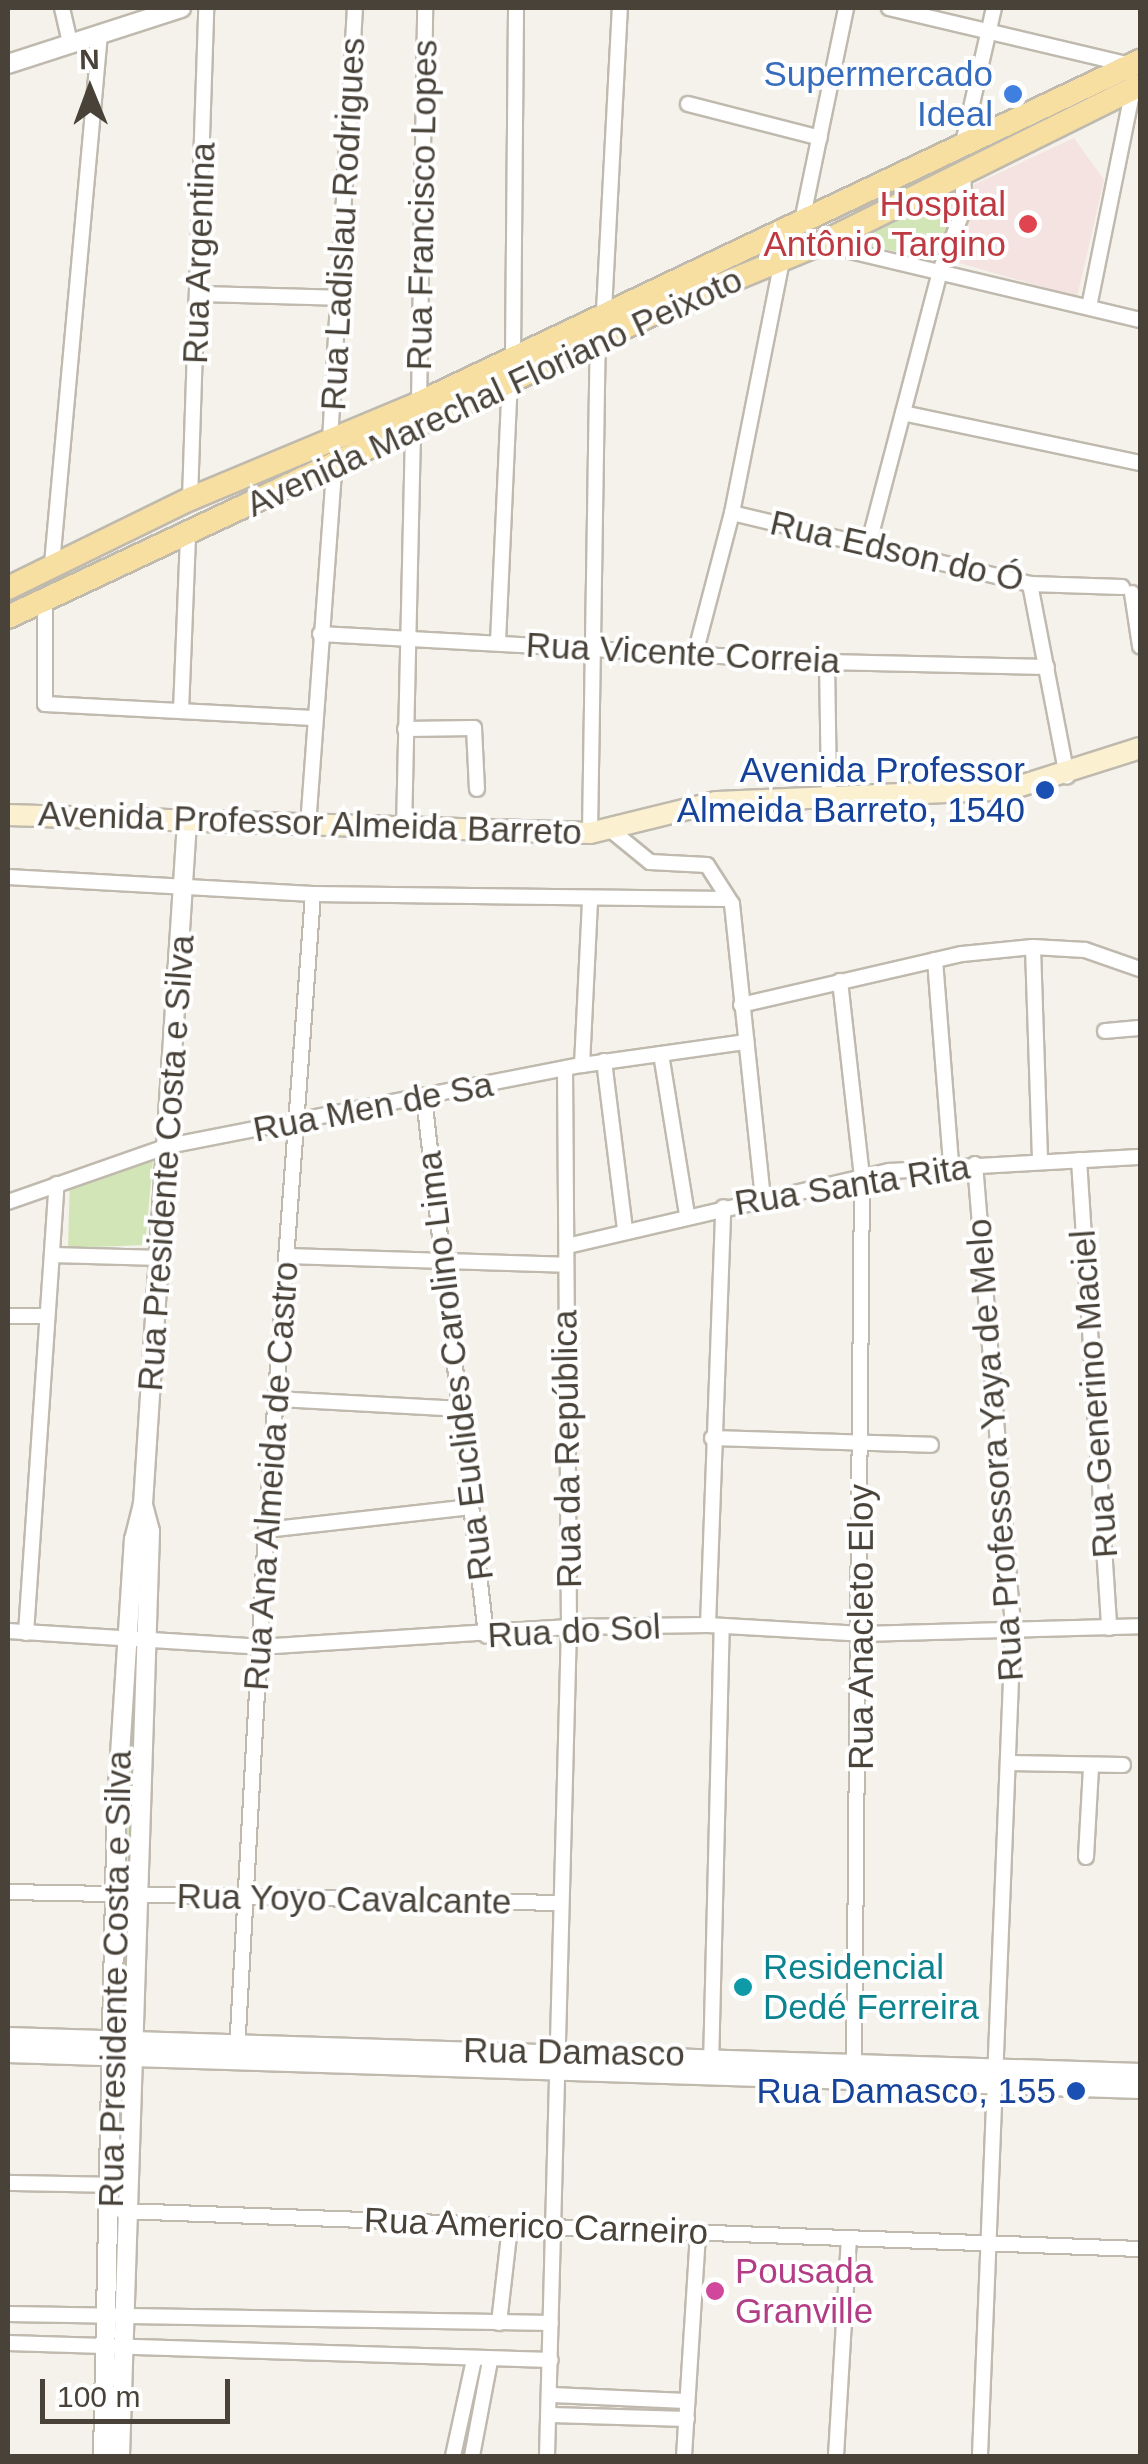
<!DOCTYPE html>
<meta charset="utf-8">
<style>
body{margin:0}
#map{position:relative;width:1148px;height:2464px;overflow:hidden;background:#f4f2eb;font-family:Arial,sans-serif}
div>[style]{position:absolute}
[style*='--x']{left:calc(var(--x)*1px);top:calc(var(--y)*1px);width:calc(var(--w)*1px);rotate:calc(var(--a)*1deg)}
.medical>*{inset:0;background:#f4e3e0}
.green>*{inset:0;background:#d1e5b7}
.roads{filter:drop-shadow(2px 0 #bfb9ae) drop-shadow(-2px 0 #bfb9ae) drop-shadow(0 2px #bfb9ae) drop-shadow(0 -2px #bfb9ae)}
.minor>*{height:14px;margin:-7px;padding:0 7px;transform-origin:7px;border-radius:7px;background:#fff}
.tertiary>*{height:18px;margin:-9px;padding:0 9px;transform-origin:9px;border-radius:9px;background:#fff}
.secondary>*{height:20px;margin:-10px;padding:0 10px;transform-origin:10px;border-radius:10px;background:#fbf0cf}
.primary>*{height:22px;margin:-11px;padding:0 11px;transform-origin:11px;border-radius:11px;background:#f7dfa2}
.dots>*{width:28px;height:28px;translate:-50% -50%;box-sizing:border-box;border:5px solid #fff;border-radius:50%}
span{translate:-50% -50%;white-space:nowrap;text-align:center;line-height:1.15;-webkit-text-stroke:8px #fff;paint-order:stroke}
.shop-label{font-size:35px;color:#366cbe}
.right{translate:-100% -50%;text-align:right}
.health-label{font-size:35px;color:#be3a42}
.street-label{font-size:35px;color:#484239}
.transit-label{font-size:35px;color:#164399}
.culture-label{font-size:35px;color:#0d838f}
.left{translate:0 -50%;text-align:left}
.hotel-label{font-size:35px;color:#b23c85}
.frame{position:absolute;inset:0;border:10px solid #484239;pointer-events:none}
.north{position:absolute;left:40px;top:40px;width:100px;height:100px;-webkit-text-stroke:8px #fff;paint-order:stroke;rotate:359deg;font-size:28px;font-weight:700;line-height:40px;text-align:center;color:#484239}
.north::after{content:'';display:block;margin:auto;width:35px;height:45px;background:#484239;clip-path:polygon(50% 0,100% 100%,50% 72%,0 100%)}
.scale{position:absolute;left:40px;top:2379px;width:190px;height:45px;box-sizing:border-box;border:5px solid #484239;border-top:0;padding-left:12px;font-size:30px;line-height:35px;white-space:nowrap;color:#484239;-webkit-text-stroke:8px #fff;paint-order:stroke}
</style>
<div id="map">
<div class="medical">
<div style="clip-path:polygon(1074px 138px,1104px 180px,1077px 297px,956px 262px,969px 187px)"></div>
</div>
<div class="green">
<div style="clip-path:polygon(961px 190px,947px 263px,849px 241px)"></div>
<div style="clip-path:polygon(154px 1150px,145px 1245px,68px 1248px,70px 1176px)"></div>
<div style="clip-path:polygon(143px 1511px,119px 2412px,106px 2456px,119px 1900px)"></div>
</div>
<div class="roads">
<div class="minor">
<div style="--x:62;--y:8;--w:36;--a:77"></div>
<div style="--x:889;--y:8;--w:249;--a:13.3"></div>
<div style="--x:688;--y:104;--w:136;--a:14.4"></div>
<div style="--x:963;--y:143;--w:139;--a:-77.1"></div>
<div style="--x:802;--y:221;--w:217;--a:-78.3"></div>
<div style="--x:821;--y:244;--w:328;--a:13.4"></div>
<div style="--x:200;--y:294;--w:139;--a:1.6"></div>
<div style="--x:1089;--y:307;--w:222;--a:-78.6"></div>
<div style="--x:604;--y:311;--w:303;--a:-87"></div>
<div style="--x:513;--y:355;--w:347;--a:-89.5"></div>
<div style="--x:419;--y:403;--w:395;--a:-89.1"></div>
<div style="--x:903;--y:413;--w:242;--a:11.9"></div>
<div style="--x:330;--y:441;--w:434;--a:-86.7"></div>
<div style="--x:190;--y:499;--w:491;--a:-88.1"></div>
<div style="--x:732;--y:513;--w:306;--a:13.4"></div>
<div style="--x:1030;--y:584;--w:92;--a:1.9"></div>
<div style="--x:868;--y:546;--w:284;--a:-75.3"></div>
<div style="--x:940;--y:271;--w:62;--a:-69.2"></div>
<div style="--x:962;--y:213;--w:38;--a:-87"></div>
<div style="--x:52;--y:564;--w:533;--a:-84.83"></div>
<div style="--x:1030;--y:584;--w:196;--a:79.1"></div>
<div style="--x:1132;--y:593;--w:54;--a:81.4"></div>
<div style="--x:45;--y:599;--w:105;--a:90"></div>
<div style="--x:45;--y:704;--w:268;--a:3"></div>
<div style="--x:320;--y:634;--w:508;--a:3.16"></div>
<div style="--x:827;--y:662;--w:220;--a:1.3"></div>
<div style="--x:498;--y:642;--w:260;--a:-87.4"></div>
<div style="--x:695;--y:654;--w:146;--a:-75.3"></div>
<div style="--x:732;--y:513;--w:258;--a:-78.8"></div>
<div style="--x:827;--y:662;--w:134;--a:89.1"></div>
<div style="--x:181;--y:711;--w:176;--a:-87.7"></div>
<div style="--x:405;--y:729;--w:69;--a:-0.8"></div>
<div style="--x:474;--y:728;--w:61;--a:87.2"></div>
<div style="--x:308;--y:826;--w:365;--a:-85.8"></div>
<div style="--x:404;--y:829;--w:399;--a:-88.7"></div>
<div style="--x:612;--y:831;--w:49;--a:39.2"></div>
<div style="--x:650;--y:862;--w:57;--a:3"></div>
<div style="--x:707;--y:865;--w:46;--a:57.3"></div>
<div style="--x:732;--y:904;--w:295;--a:84"></div>
<div style="--x:590;--y:833;--w:491;--a:-89.1"></div>
<div style="--x:8;--y:877;--w:305;--a:3.2"></div>
<div style="--x:313;--y:894;--w:414;--a:0.7"></div>
<div style="--x:935;--y:960;--w:206;--a:85.5"></div>
<div style="--x:840;--y:981;--w:197;--a:83.6"></div>
<div style="--x:862;--y:1177;--w:895;--a:90.51"></div>
<div style="--x:741;--y:1005;--w:227;--a:-13"></div>
<div style="--x:962;--y:954;--w:71;--a:-5.6"></div>
<div style="--x:1105;--y:1031;--w:35;--a:-5"></div>
<div style="--x:661;--y:1054;--w:162;--a:80.8"></div>
<div style="--x:604;--y:1061;--w:170;--a:82.9"></div>
<div style="--x:582;--y:1065;--w:166;--a:-87.2"></div>
<div style="--x:424;--y:1098;--w:541;--a:83.41"></div>
<div style="--x:1040;--y:1159;--w:212;--a:-91.9"></div>
<div style="--x:1033;--y:947;--w:52;--a:3.3"></div>
<div style="--x:1085;--y:950;--w:58;--a:19.1"></div>
<div style="--x:1079;--y:1160;--w:469;--a:86.3"></div>
<div style="--x:975;--y:1164;--w:468;--a:85.3"></div>
<div style="--x:1013;--y:1630;--w:827;--a:92.29"></div>
<div style="--x:8;--y:1202;--w:170;--a:-19.3"></div>
<div style="--x:168;--y:1146;--w:422;--a:-11.1"></div>
<div style="--x:582;--y:1065;--w:166;--a:-8"></div>
<div style="--x:567;--y:1246;--w:331;--a:-13.1"></div>
<div style="--x:889;--y:1171;--w:251;--a:-3.2"></div>
<div style="--x:52;--y:1255;--w:109;--a:1.6"></div>
<div style="--x:286;--y:1256;--w:280;--a:1.8"></div>
<div style="--x:8;--y:1316;--w:39;--a:0"></div>
<div style="--x:277;--y:1399;--w:183;--a:3.1"></div>
<div style="--x:712;--y:1438;--w:219;--a:1.8"></div>
<div style="--x:266;--y:1530;--w:206;--a:-6.4"></div>
<div style="--x:708;--y:1625;--w:418;--a:-87.9"></div>
<div style="--x:8;--y:1631;--w:252;--a:3.6"></div>
<div style="--x:259;--y:1647;--w:311;--a:-3.7"></div>
<div style="--x:569;--y:1627;--w:139;--a:-0.8"></div>
<div style="--x:708;--y:1625;--w:154;--a:3.3"></div>
<div style="--x:862;--y:1634;--w:278;--a:-1.6"></div>
<div style="--x:26;--y:1633;--w:450;--a:-86.1"></div>
<div style="--x:1010;--y:1763;--w:113;--a:1"></div>
<div style="--x:1086;--y:1857;--w:90;--a:-86.8"></div>
<div style="--x:8;--y:1892;--w:553;--a:1.14"></div>
<div style="--x:237;--y:2051;--w:522;--a:-86.81"></div>
<div style="--x:266;--y:1530;--w:638;--a:-85.77"></div>
<div style="--x:711;--y:2066;--w:439;--a:-88.6"></div>
<div style="--x:8;--y:2183;--w:103;--a:1.1"></div>
<div style="--x:122;--y:2211;--w:1019;--a:2.14"></div>
<div style="--x:8;--y:2314;--w:543;--a:0.95"></div>
<div style="--x:499;--y:2323;--w:98;--a:-83.5"></div>
<div style="--x:8;--y:2343;--w:543;--a:1.79"></div>
<div style="--x:552;--y:2395;--w:134;--a:2.6"></div>
<div style="--x:551;--y:2415;--w:136;--a:1.7"></div>
<div style="--x:453;--y:2456;--w:98;--a:-77.7"></div>
<div style="--x:472;--y:2456;--w:97;--a:-79.3"></div>
<div style="--x:547;--y:2456;--w:829;--a:-88.48"></div>
<div style="--x:569;--y:1627;--w:558;--a:-90.41"></div>
<div style="--x:684;--y:2456;--w:224;--a:-86.4"></div>
<div style="--x:836;--y:2456;--w:218;--a:-86.6"></div>
</div>
<div class="tertiary">
<div style="--x:8;--y:64;--w:182;--a:-17.9"></div>
<div style="--x:8;--y:2037;--w:1133;--a:1.82"></div>
<div style="--x:8;--y:2053;--w:1133;--a:1.82"></div>
<div style="--x:103;--y:2456;--w:655;--a:-88.78"></div>
<div style="--x:117;--y:1801;--w:262;--a:-86.3"></div>
<div style="--x:134;--y:1540;--w:37;--a:-76"></div>
<div style="--x:143;--y:1504;--w:683;--a:-86.31"></div>
<div style="--x:120;--y:2456;--w:925;--a:-88.14"></div>
<div style="--x:150;--y:1531;--w:28;--a:-105"></div>
</div>
<div class="secondary">
<div style="--x:8;--y:815;--w:582;--a:1.77"></div>
<div style="--x:590;--y:833;--w:130;--a:-13.8"></div>
<div style="--x:716;--y:802;--w:295;--a:-2.5"></div>
<div style="--x:1011;--y:789;--w:135;--a:-17.6"></div>
</div>
<div class="primary">
<div style="--x:8;--y:588;--w:203;--a:-26.1"></div>
<div style="--x:190;--y:499;--w:248;--a:-22.7"></div>
<div style="--x:419;--y:403;--w:798;--a:-25.38"></div>
<div style="--x:8;--y:617;--w:731;--a:-25.16"></div>
<div style="--x:670;--y:306;--w:162;--a:-22.5"></div>
<div style="--x:820;--y:244;--w:357;--a:-26.4"></div>
</div>
</div>
<div class="dots">
<div style="left:1013px;top:94px;background:#3f7fe0"></div>
<div style="left:1028px;top:224px;background:#e0444e"></div>
<div style="left:1045px;top:790px;background:#1a4fb4"></div>
<div style="left:743px;top:1987px;background:#0f9aa8"></div>
<div style="left:1076px;top:2091px;background:#1a4fb4"></div>
<div style="left:715px;top:2291px;background:#d1479c"></div>
</div>
<div class="shop-label">
<span class="right" style="left:993px;top:94px">Supermercado<br>Ideal</span>
</div>
<div class="health-label">
<span class="right" style="left:1006px;top:224px">Hospital<br>Antônio Targino</span>
</div>
<div class="street-label">
<span style="left:422px;top:205px;rotate:-89deg">Rua Francisco Lopes</span>
<span style="left:343px;top:224px;rotate:-87deg">Rua Ladislau Rodrigues</span>
<span style="left:199px;top:253px;rotate:-88deg">Rua Argentina</span>
<span style="left:494px;top:392px;rotate:-25deg">Avenida Marechal Floriano Peixoto</span>
<span style="left:897px;top:551px;rotate:13deg">Rua Edson do Ó</span>
<span style="left:683px;top:653px;rotate:3deg">Rua Vicente Correia</span>
<span style="left:310px;top:823px;rotate:2deg">Avenida Professor Almeida Barreto</span>
<span style="left:373px;top:1107px;rotate:-11deg">Rua Men de Sa</span>
<span style="left:166px;top:1163px;rotate:-86deg">Rua Presidente Costa e Silva</span>
<span style="left:852px;top:1185px;rotate:-9deg">Rua Santa Rita</span>
<span style="left:455px;top:1366px;rotate:-97deg">Rua Euclides Carolino Lima</span>
<span style="left:1094px;top:1394px;rotate:-94deg">Rua Generino Maciel</span>
<span style="left:567px;top:1449px;rotate:-91deg">Rua da República</span>
<span style="left:995px;top:1450px;rotate:-94deg">Rua Professora Yaya de Melo</span>
<span style="left:271px;top:1476px;rotate:-86deg">Rua Ana Almeida de Castro</span>
<span style="left:861px;top:1627px;rotate:-90deg">Rua Anacleto Eloy</span>
<span style="left:574px;top:1631px;rotate:-3deg">Rua do Sol</span>
<span style="left:344px;top:1899px;rotate:1deg">Rua Yoyo Cavalcante</span>
<span style="left:115px;top:1979px;rotate:-89deg">Rua Presidente Costa e Silva</span>
<span style="left:574px;top:2052px;rotate:1deg">Rua Damasco</span>
<span style="left:536px;top:2226px;rotate:2deg">Rua Americo Carneiro</span>
</div>
<div class="transit-label">
<span class="right" style="left:1025px;top:790px">Avenida Professor<br>Almeida Barreto, 1540</span>
<span class="right" style="left:1056px;top:2091px">Rua Damasco, 155</span>
</div>
<div class="culture-label">
<span class="left" style="left:763px;top:1987px">Residencial<br>Dedé Ferreira</span>
</div>
<div class="hotel-label">
<span class="left" style="left:735px;top:2291px">Pousada<br>Granville</span>
</div>
<div class="frame"></div>
<div class="north">N</div>
<div class="scale">100 m</div>
</div>
